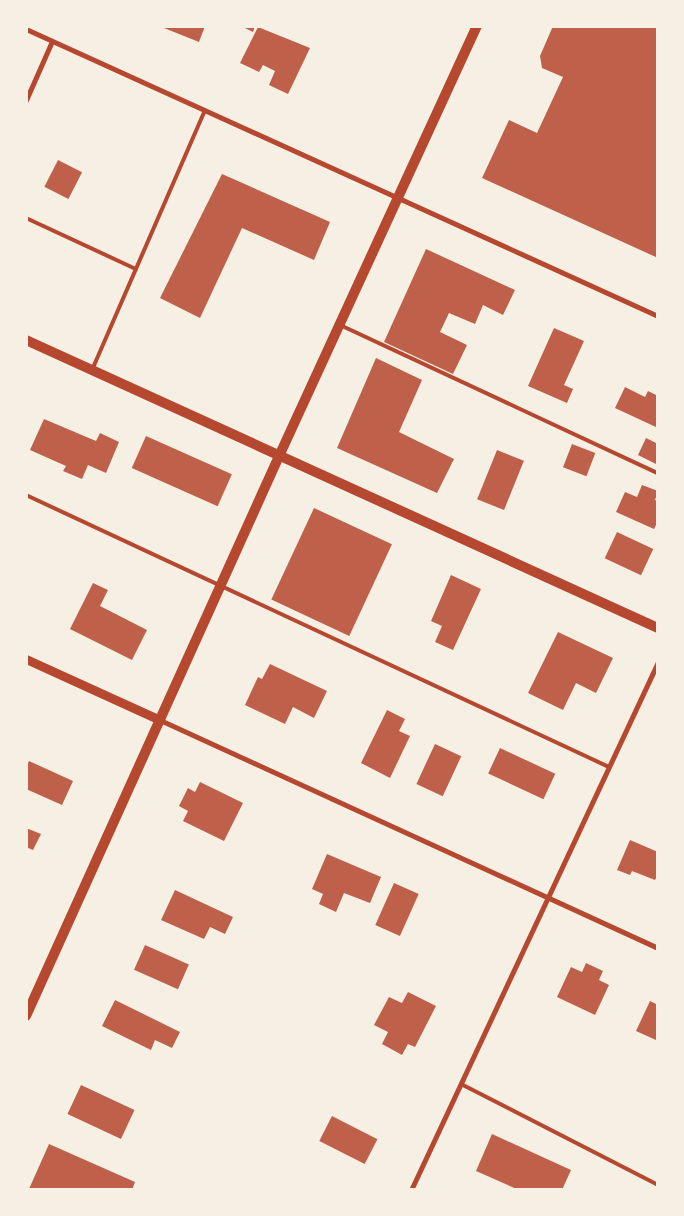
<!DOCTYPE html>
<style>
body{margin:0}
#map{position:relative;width:684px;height:1216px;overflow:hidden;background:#f6efe4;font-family:"Fira Sans Condensed",sans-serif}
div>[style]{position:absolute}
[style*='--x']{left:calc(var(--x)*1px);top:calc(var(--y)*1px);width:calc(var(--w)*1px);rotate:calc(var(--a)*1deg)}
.building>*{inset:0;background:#bf614a;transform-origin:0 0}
.service>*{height:4px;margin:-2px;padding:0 2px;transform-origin:2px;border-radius:2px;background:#b5482f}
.minor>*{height:5px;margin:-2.5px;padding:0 2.5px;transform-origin:2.5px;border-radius:2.5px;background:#b5482f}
.tertiary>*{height:9px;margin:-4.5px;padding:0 4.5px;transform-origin:4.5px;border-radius:4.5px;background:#b5482f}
.secondary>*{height:10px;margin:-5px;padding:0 5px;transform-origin:5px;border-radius:5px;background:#b5482f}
span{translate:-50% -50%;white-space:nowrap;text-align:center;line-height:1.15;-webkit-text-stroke:4px #f6efe4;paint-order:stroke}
.frame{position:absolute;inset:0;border:28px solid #f6efe4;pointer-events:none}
</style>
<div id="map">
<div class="building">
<div style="clip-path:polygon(159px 26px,205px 26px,199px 42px)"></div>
<div style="clip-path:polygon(241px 26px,255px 26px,253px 32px)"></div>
<div style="clip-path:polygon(553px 26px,658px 26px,658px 258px,482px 178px,509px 120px,537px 133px,563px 77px,542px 68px,540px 56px)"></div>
<div style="clip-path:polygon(258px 27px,310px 48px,288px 94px,269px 85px,275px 71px,263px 65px,259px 72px,240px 63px)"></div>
<div style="left:58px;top:160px;width:27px;height:30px;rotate:27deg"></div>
<div style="clip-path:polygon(222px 174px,330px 222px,314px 260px,242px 228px,200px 318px,160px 298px)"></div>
<div style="clip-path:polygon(426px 249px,515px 290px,503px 315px,483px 305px,475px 324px,449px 313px,440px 332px,467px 345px,453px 374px,384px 342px)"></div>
<div style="clip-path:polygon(554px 328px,584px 341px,564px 385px,573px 389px,567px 403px,528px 386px)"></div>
<div style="clip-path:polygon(376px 358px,422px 380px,399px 432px,454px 459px,437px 493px,337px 448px)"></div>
<div style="clip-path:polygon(625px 387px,645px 397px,648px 391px,658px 396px,658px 428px,615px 408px)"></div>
<div style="clip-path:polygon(44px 419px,96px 441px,100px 433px,119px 442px,106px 473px,88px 465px,82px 479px,63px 471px,66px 466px,30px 450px)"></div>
<div style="left:146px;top:436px;width:94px;height:35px;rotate:24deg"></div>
<div style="clip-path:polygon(646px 438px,658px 444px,658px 465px,638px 455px)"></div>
<div style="left:572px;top:444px;width:25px;height:25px;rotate:21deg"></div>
<div style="left:497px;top:450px;width:29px;height:53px;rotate:22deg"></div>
<div style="clip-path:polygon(642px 485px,658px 491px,655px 500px,658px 501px,658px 521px,654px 529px,616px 512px,625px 492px,637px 497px)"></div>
<div style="left:314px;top:508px;width:86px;height:101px;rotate:25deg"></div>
<div style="left:617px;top:532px;width:40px;height:29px;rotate:25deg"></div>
<div style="clip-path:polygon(451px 575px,481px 589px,453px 650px,435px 642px,442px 626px,431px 621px)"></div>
<div style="clip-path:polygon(93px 583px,108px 590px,100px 606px,147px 630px,132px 660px,70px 629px)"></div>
<div style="clip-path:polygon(558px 632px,613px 658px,596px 693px,576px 683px,563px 710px,528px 693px)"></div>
<div style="clip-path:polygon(270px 664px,327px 691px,314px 718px,293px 707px,285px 724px,245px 705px,258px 677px,262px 679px)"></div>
<div style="clip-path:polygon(387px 710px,405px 719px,399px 731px,410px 736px,390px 778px,361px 763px)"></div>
<div style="left:435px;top:744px;width:29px;height:44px;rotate:25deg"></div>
<div style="left:500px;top:748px;width:61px;height:28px;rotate:25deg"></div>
<div style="clip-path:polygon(29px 761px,73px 781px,62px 805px,26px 789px,26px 767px)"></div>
<div style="clip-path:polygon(200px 782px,243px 803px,224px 841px,183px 821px,188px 811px,179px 806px,188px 788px,195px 792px)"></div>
<div style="clip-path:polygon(26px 828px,41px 834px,33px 850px,26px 847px)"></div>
<div style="clip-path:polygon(630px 840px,658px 852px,658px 874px,655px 880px,632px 871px,630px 875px,617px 870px)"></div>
<div style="clip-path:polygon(327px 854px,381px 877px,370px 903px,344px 893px,336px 912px,319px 904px,323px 894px,312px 889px)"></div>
<div style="left:394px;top:883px;width:27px;height:46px;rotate:24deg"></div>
<div style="clip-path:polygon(175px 890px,233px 917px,225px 934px,210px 927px,204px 939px,161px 920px)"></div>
<div style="left:145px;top:945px;width:48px;height:27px;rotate:24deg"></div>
<div style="clip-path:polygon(586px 963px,603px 971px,599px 980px,609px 985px,595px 1015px,557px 997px,571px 967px,582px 972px)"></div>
<div style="clip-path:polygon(408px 992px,436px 1006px,415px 1047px,408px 1044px,402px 1055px,382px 1044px,388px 1032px,374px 1025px,389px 997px,402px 1003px)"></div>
<div style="clip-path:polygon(115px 1000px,180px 1032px,172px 1048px,155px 1040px,151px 1050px,102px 1026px)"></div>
<div style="clip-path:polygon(650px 1001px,658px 1005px,656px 1040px,636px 1031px)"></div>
<div style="left:81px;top:1085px;width:59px;height:32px;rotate:25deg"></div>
<div style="left:332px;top:1116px;width:51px;height:28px;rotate:27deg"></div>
<div style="clip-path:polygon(492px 1134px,571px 1170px,562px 1190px,519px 1190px,476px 1171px)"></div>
<div style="clip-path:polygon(49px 1144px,135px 1182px,132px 1190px,29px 1189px)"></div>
</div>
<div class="service">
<div style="--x:26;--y:218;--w:121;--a:24.9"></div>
<div style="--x:340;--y:325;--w:351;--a:25"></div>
<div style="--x:92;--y:370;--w:283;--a:-66.5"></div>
<div style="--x:26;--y:495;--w:643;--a:25.01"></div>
<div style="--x:461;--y:1084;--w:221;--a:27.1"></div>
</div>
<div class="minor">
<div style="--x:26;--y:29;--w:694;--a:24.42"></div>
<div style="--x:26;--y:100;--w:64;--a:-66.2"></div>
<div style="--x:160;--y:720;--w:548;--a:24.6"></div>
<div style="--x:411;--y:1190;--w:583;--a:-64.93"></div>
</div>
<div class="tertiary">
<div style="--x:26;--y:659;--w:147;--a:24.5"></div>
</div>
<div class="secondary">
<div style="--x:26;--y:340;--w:695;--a:24.5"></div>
<div style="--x:26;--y:1016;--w:617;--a:-65.68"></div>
<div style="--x:280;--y:454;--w:471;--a:-65.3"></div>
</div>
<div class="frame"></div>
</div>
